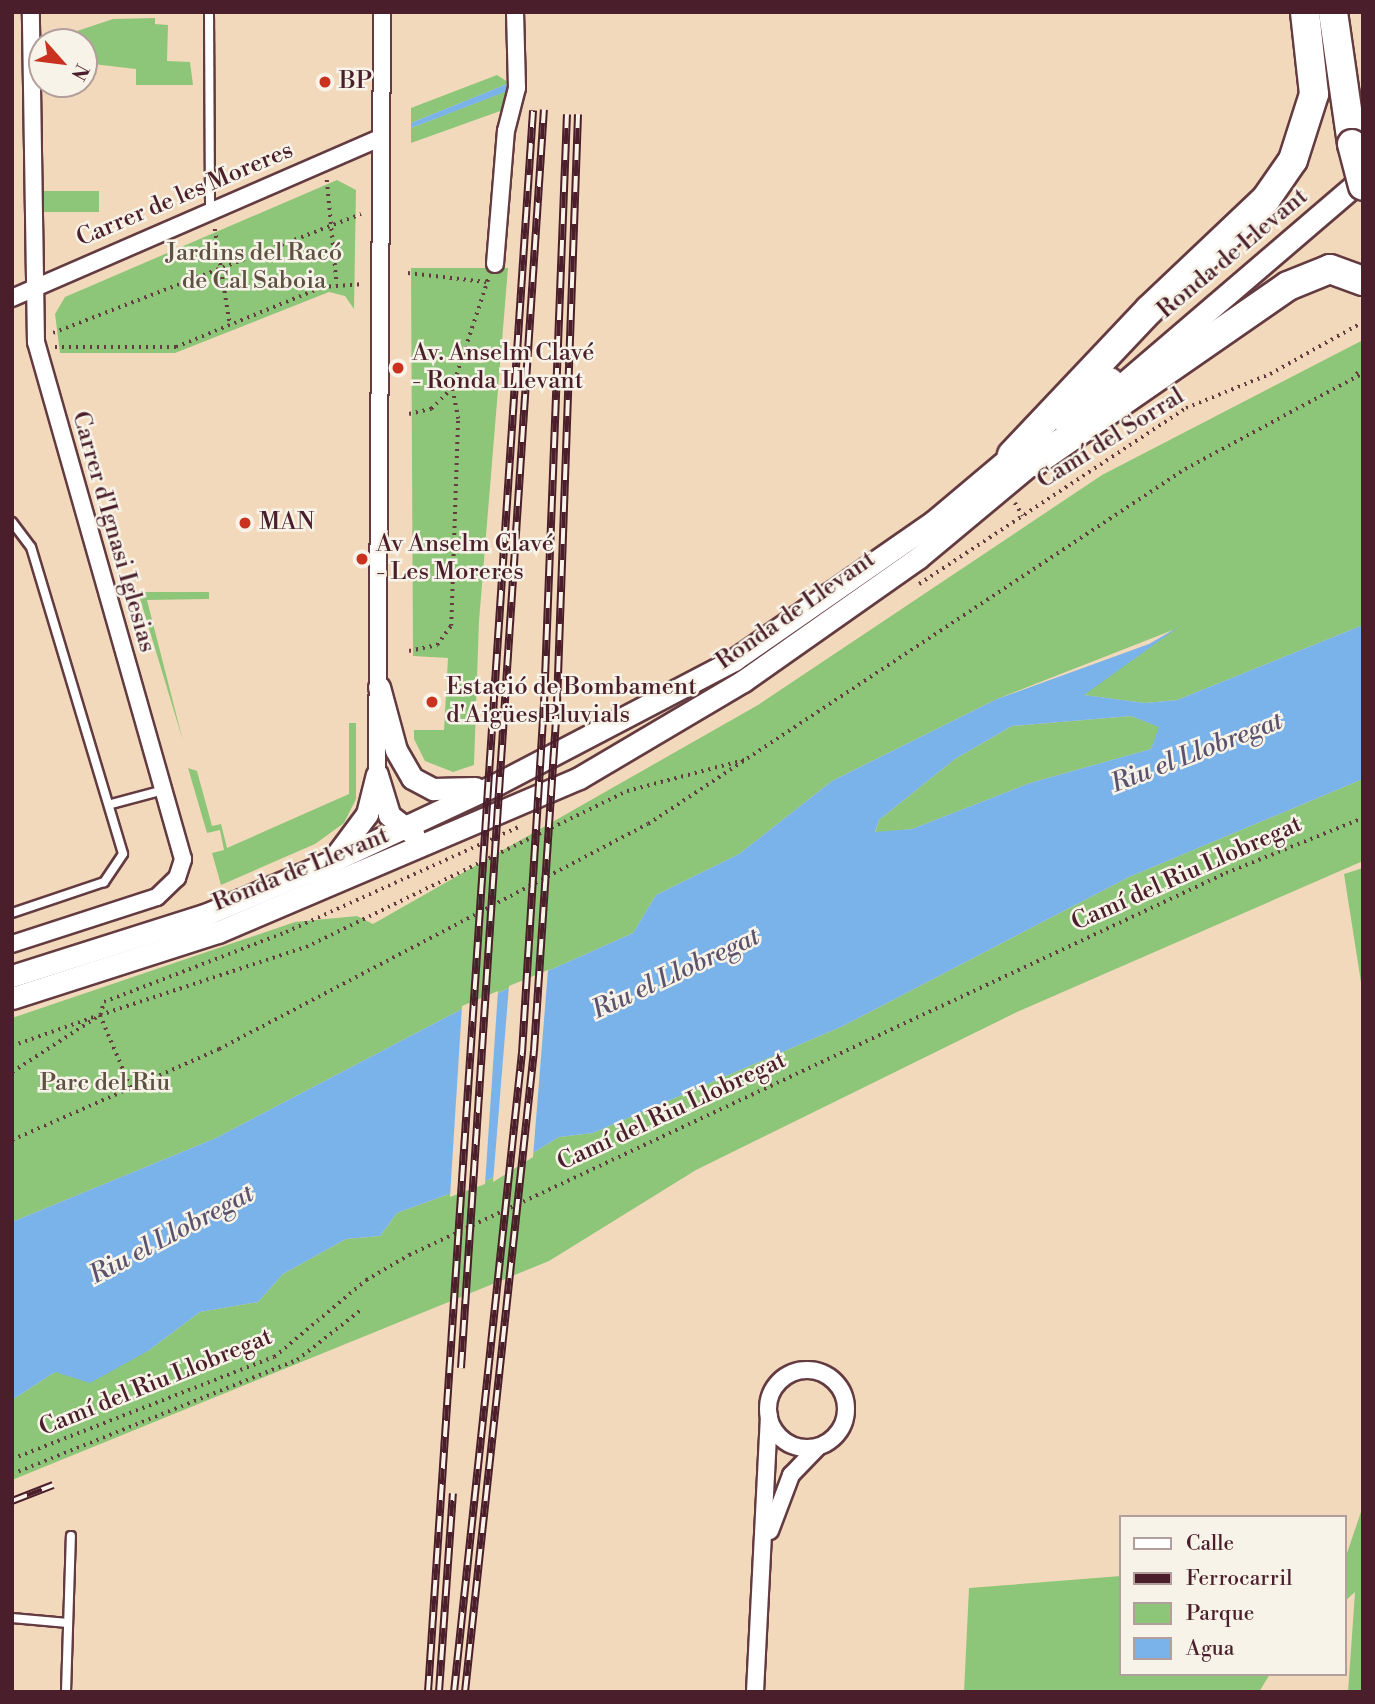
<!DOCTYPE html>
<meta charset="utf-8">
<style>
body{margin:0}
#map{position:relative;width:1375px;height:1704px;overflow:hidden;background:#f3d9bb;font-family:"Libre Bodoni",serif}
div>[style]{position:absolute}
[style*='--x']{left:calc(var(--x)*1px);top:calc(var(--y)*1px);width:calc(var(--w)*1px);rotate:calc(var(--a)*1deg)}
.green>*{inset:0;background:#8ec679;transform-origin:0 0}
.water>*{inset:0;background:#7ab3ea}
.pier>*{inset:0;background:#f3d9bb}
.path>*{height:3.5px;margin-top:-1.75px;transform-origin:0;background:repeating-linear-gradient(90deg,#633b41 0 2px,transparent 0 7px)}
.roads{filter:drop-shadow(2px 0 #633b41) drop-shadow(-2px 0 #633b41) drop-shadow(0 2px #633b41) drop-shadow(0 -2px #633b41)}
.lane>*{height:8px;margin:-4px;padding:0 4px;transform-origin:4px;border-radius:4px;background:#fff}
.street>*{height:16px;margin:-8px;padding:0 8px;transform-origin:8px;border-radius:8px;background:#fff}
.street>.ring{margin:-8px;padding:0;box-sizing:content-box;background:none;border:16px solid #fff;border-radius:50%}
.secondary>*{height:21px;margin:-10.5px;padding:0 10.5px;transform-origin:10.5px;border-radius:10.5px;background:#fff}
.highway>*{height:28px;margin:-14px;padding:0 14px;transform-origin:14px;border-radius:14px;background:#fff}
.rail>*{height:8px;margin-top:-4px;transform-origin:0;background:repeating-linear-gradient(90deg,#f7f3e8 0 16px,#4a1f2b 0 32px);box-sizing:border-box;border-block:2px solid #4a1f2b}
.bridges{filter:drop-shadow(2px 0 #633b41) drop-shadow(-2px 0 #633b41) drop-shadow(0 2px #633b41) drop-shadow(0 -2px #633b41)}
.highway-bridge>*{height:28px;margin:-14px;padding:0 14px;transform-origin:14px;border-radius:14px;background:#fff}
.dots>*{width:19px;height:19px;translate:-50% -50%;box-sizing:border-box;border:4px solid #f7f3e8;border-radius:50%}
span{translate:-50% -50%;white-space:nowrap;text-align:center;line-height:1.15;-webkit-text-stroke:5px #f7f3e8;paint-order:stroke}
.poi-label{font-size:24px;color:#4a1f2b}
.left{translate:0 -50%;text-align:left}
.street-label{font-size:24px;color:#4a1f2b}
.park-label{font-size:24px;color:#5e5142}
.water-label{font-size:26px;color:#5b536e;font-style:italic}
.frame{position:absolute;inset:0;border:14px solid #4a1f2b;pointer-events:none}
.legend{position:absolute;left:1119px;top:1515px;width:228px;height:161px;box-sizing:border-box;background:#f7f3e8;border:2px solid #b29e9c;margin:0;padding:9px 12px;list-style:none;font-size:21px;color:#4a1f2b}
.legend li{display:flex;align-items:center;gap:14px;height:35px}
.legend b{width:35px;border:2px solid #b29e9c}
.north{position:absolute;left:28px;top:28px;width:70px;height:70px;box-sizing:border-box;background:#f7f3e8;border:2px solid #b29e9c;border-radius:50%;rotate:118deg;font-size:19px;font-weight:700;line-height:28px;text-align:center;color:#4a1f2b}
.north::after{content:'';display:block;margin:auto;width:24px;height:32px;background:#c8321e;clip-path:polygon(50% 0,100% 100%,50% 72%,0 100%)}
</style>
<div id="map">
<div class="green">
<div style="clip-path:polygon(155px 18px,155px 24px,168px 25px,167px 61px,190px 62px,193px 85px,136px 85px,136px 69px,84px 63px,84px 42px,44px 42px,113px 19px)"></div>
<div style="clip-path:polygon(497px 75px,511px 84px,503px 110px,411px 143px,411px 128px,509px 90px,507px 84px,411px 123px,411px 108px)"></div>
<div style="clip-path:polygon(337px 180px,356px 190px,354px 309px,345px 296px,329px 292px,175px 353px,60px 353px,55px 314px,65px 297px)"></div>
<div style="left:44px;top:191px;width:55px;height:21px"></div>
<div style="clip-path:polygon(411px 268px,508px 268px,479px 621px,474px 765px,453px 772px,425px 761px,414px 739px,414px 730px,444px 730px,448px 658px,413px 656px)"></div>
<div style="clip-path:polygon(1363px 340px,1363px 625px,1177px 700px,1145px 703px,1083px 695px,1173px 630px,997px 699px,832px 781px,739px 854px,656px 895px,633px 933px,460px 1010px,216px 1138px,12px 1222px,12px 1018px,295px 922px,357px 916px,373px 924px,758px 705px,1102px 475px)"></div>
<div style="clip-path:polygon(138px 592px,209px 592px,209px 599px,147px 600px,183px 741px)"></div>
<div style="clip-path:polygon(1131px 716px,1160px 727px,1151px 749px,1030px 783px,912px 829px,875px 833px,879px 820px,955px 759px,1012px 726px)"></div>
<div style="clip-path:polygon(349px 723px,356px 723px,356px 799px,344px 823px,315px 844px,221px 885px,212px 853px,224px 850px,220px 830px,207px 833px,188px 768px,197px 771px,212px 826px,221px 824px,227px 848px,349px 794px)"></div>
<div style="clip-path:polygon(1363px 779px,1363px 861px,1017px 1012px,696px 1170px,549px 1261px,12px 1480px,12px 1400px,55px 1372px,148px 1351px,200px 1312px,258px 1302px,283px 1274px,346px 1239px,380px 1236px,397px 1213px,490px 1179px,559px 1137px,593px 1133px,843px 1026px,1129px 877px)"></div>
<div style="clip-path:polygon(1363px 868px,1363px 995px,1344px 874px)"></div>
<div style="clip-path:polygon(1363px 1506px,1363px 1692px,1348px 1692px,1355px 1592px,1345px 1601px,1345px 1559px)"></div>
<div style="clip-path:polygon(1121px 1576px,1121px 1674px,1270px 1674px,1259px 1692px,964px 1692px,969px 1588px)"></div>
</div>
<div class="water">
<div style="clip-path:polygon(507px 84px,510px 90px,411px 128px,411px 123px)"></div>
<div style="clip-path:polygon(evenodd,1363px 625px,1363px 779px,1129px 877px,843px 1026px,593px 1133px,559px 1137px,490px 1179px,397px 1213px,380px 1236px,346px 1239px,283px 1274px,258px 1302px,200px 1312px,148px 1351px,90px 1383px,55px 1372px,12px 1400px,12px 1222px,216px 1138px,460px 1010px,633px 933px,656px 895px,739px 854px,832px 781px,997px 699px,1149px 644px,1180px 626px,1084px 695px,1145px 703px,1177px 700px,1363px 625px,1131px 716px,1159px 727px,1151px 749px,1030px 783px,912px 829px,875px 832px,879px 820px,955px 759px,1012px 726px,1131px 716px)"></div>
</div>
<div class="pier">
<div style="clip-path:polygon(548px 970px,533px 1157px,493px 1182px,509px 986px)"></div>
<div style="clip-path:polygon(498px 991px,485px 1184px,450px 1197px,462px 1006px)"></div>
</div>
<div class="path">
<div style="--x:327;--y:180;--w:105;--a:84.6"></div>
<div style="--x:215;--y:229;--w:97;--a:81.1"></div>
<div style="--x:408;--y:273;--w:79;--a:6.6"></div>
<div style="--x:53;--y:333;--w:330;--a:-21.1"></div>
<div style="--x:55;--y:347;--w:121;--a:0"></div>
<div style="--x:176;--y:347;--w:158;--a:-22.3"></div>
<div style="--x:322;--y:287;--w:39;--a:-4"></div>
<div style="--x:1356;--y:374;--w:9;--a:-36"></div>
<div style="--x:409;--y:414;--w:23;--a:-13"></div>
<div style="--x:431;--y:409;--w:30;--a:-45"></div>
<div style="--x:452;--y:388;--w:115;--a:-71.7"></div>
<div style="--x:1015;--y:503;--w:15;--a:58"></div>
<div style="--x:919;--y:584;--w:320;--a:-33.4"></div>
<div style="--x:1186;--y:408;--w:91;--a:-22"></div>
<div style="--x:1270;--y:374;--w:107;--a:-29.2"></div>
<div style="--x:409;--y:651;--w:29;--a:-12"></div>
<div style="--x:437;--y:645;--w:24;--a:-54"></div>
<div style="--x:451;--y:626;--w:207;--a:-88.1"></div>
<div style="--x:458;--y:419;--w:32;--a:-101"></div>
<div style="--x:100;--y:1015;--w:14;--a:-73"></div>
<div style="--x:104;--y:1002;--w:195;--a:-21"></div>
<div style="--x:286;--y:932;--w:256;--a:-24.3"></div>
<div style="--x:100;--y:1015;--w:79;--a:67"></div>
<div style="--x:12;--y:1046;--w:87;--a:-19.5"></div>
<div style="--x:12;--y:1072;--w:105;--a:-32.9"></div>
<div style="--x:100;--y:1015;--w:217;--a:-18.3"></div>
<div style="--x:306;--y:947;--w:357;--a:-25.9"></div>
<div style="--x:627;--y:791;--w:125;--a:-14.8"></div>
<div style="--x:12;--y:1140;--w:226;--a:-23.7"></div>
<div style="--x:219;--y:1049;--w:484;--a:-27.7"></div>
<div style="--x:648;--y:824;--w:644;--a:-33.47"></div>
<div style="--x:1185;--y:469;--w:202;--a:-28.3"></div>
<div style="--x:12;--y:1459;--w:281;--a:-21.3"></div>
<div style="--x:274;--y:1357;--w:120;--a:-39.9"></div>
<div style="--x:366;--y:1280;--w:50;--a:-30.2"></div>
<div style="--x:409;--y:1255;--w:902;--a:-25.06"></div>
<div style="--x:1226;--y:873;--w:148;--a:-21.9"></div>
<div style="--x:12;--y:1474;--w:307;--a:-21.8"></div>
<div style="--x:297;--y:1360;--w:83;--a:-38.1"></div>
</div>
<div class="roads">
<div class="lane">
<div style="--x:209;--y:12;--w:194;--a:89.7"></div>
<div style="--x:12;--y:522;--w:31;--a:53"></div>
<div style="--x:31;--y:547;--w:320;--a:73.3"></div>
<div style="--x:123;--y:854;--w:34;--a:124"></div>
<div style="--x:104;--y:882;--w:97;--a:161.4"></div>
<div style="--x:111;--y:804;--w:55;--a:-14.8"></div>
<div style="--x:12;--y:1618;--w:56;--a:5.1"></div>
<div style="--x:66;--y:1692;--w:156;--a:-88.2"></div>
</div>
<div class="street">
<div style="--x:495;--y:264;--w:133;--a:-85.3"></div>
<div style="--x:506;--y:131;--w:44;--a:-75.7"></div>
<div style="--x:517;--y:88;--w:76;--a:-91.5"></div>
<div style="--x:12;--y:298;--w:398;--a:-23.5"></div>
<div style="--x:377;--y:774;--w:762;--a:-89.62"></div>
<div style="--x:12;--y:944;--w:152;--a:-18"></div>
<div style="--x:157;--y:897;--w:28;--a:-44"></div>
<div style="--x:177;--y:878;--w:20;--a:-72"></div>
<div style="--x:183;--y:859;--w:537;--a:-105.87"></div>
<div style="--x:36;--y:342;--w:330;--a:-90.9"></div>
<div class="ring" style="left:768px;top:1370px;width:62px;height:62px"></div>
<div style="--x:770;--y:1531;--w:60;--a:-69.4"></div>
<div style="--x:791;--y:1475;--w:39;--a:-46"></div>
<div style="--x:755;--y:1692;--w:276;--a:-87.1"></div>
</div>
<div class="secondary">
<div style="--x:1104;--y:400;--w:341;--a:-40.6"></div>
<div style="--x:1060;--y:419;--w:65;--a:-38.8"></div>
<div style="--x:379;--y:687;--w:65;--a:74.9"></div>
<div style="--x:396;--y:750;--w:32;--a:60"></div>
<div style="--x:412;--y:778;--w:24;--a:28"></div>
<div style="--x:433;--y:789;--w:42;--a:-1.4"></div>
<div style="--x:378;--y:778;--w:39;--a:73"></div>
<div style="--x:389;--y:815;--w:31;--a:38"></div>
<div style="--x:338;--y:853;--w:49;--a:-53.4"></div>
<div style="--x:367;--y:814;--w:41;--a:-76"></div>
<div style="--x:12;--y:976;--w:205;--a:-17.6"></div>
<div style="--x:207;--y:914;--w:129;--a:-22.8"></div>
<div style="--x:326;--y:864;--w:187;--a:-25.1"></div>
<div style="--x:495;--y:785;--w:270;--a:-27.6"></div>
<div style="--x:734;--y:660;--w:244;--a:-34.8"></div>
<div style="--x:934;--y:521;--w:116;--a:-40.1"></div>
<div style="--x:12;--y:998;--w:216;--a:-17.8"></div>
<div style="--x:218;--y:932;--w:392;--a:-23.1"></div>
<div style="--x:579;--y:778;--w:191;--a:-30.6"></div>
<div style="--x:743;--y:681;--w:214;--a:-35.1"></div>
<div style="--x:918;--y:558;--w:163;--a:-39.8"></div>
</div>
<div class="highway">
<div style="--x:1333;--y:12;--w:133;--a:81.8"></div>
<div style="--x:1012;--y:455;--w:199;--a:-46.6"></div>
<div style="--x:1149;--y:310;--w:161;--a:-43.5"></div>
<div style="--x:1266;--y:199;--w:47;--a:-55.3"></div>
<div style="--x:1293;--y:160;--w:69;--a:-72.3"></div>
<div style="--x:1314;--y:94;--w:82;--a:-96.3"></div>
<div style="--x:1034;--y:462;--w:309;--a:-34.7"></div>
<div style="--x:1288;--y:286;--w:45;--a:-22"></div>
<div style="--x:1330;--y:269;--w:35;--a:20"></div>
</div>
</div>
<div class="rail">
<div style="--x:461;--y:1368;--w:1261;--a:-86.23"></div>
<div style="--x:12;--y:1501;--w:44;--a:-21.3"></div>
<div style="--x:428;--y:1692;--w:1585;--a:-86.2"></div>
<div style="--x:439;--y:1692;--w:199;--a:-86"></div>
<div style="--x:454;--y:1692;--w:643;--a:-83.93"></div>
<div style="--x:522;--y:1053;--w:350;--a:-86.4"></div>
<div style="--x:544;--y:704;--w:590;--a:-87.77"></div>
<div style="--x:465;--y:1692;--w:645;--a:-83.86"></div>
<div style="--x:534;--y:1051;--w:348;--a:-86.2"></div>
<div style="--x:557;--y:704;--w:590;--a:-87.96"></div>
</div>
<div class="bridges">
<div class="highway-bridge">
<div style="--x:1352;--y:144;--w:43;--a:75.3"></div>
</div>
</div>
<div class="dots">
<div style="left:325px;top:82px;background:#c8321e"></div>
<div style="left:398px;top:368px;background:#c8321e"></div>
<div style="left:245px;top:523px;background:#c8321e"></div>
<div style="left:362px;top:559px;background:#c8321e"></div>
<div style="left:432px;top:702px;background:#c8321e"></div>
</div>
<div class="poi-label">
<span class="left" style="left:339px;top:82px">BP</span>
<span class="left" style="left:412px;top:368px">Av. Anselm Clavé<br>- Ronda Llevant</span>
<span class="left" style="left:259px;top:523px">MAN</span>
<span class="left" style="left:376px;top:559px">Av Anselm Clavé<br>- Les Moreres</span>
<span class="left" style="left:446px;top:702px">Estació de Bombament<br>d'Aigües Pluvials</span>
</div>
<div class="street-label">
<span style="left:185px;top:195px;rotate:-23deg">Carrer de les Moreres</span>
<span style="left:1233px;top:254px;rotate:-40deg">Ronda de Llevant</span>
<span style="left:1111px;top:439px;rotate:-32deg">Camí del Sorral</span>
<span style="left:113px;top:532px;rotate:74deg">Carrer d'Ignasi Iglesias</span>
<span style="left:796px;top:611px;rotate:-35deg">Ronda de Llevant</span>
<span style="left:301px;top:870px;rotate:-22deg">Ronda de Llevant</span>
<span style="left:1187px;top:874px;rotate:-24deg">Camí del Riu Llobregat</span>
<span style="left:672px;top:1112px;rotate:-25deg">Camí del Riu Llobregat</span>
<span style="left:156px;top:1383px;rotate:-22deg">Camí del Riu Llobregat</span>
</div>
<div class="park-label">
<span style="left:254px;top:268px">Jardins del Racó<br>de Cal Saboia</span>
<span style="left:105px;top:1084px">Parc del Riu</span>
</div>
<div class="water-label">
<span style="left:1197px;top:753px;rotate:-21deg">Riu el Llobregat</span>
<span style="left:676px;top:974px;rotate:-25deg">Riu el Llobregat</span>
<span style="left:172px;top:1235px;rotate:-28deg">Riu el Llobregat</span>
</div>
<div class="frame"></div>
<ul class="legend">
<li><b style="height:9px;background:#fff"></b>Calle</li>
<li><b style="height:9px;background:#4a1f2b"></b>Ferrocarril</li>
<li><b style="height:19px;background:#8ec679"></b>Parque</li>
<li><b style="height:19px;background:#7ab3ea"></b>Agua</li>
</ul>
<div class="north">N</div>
</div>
